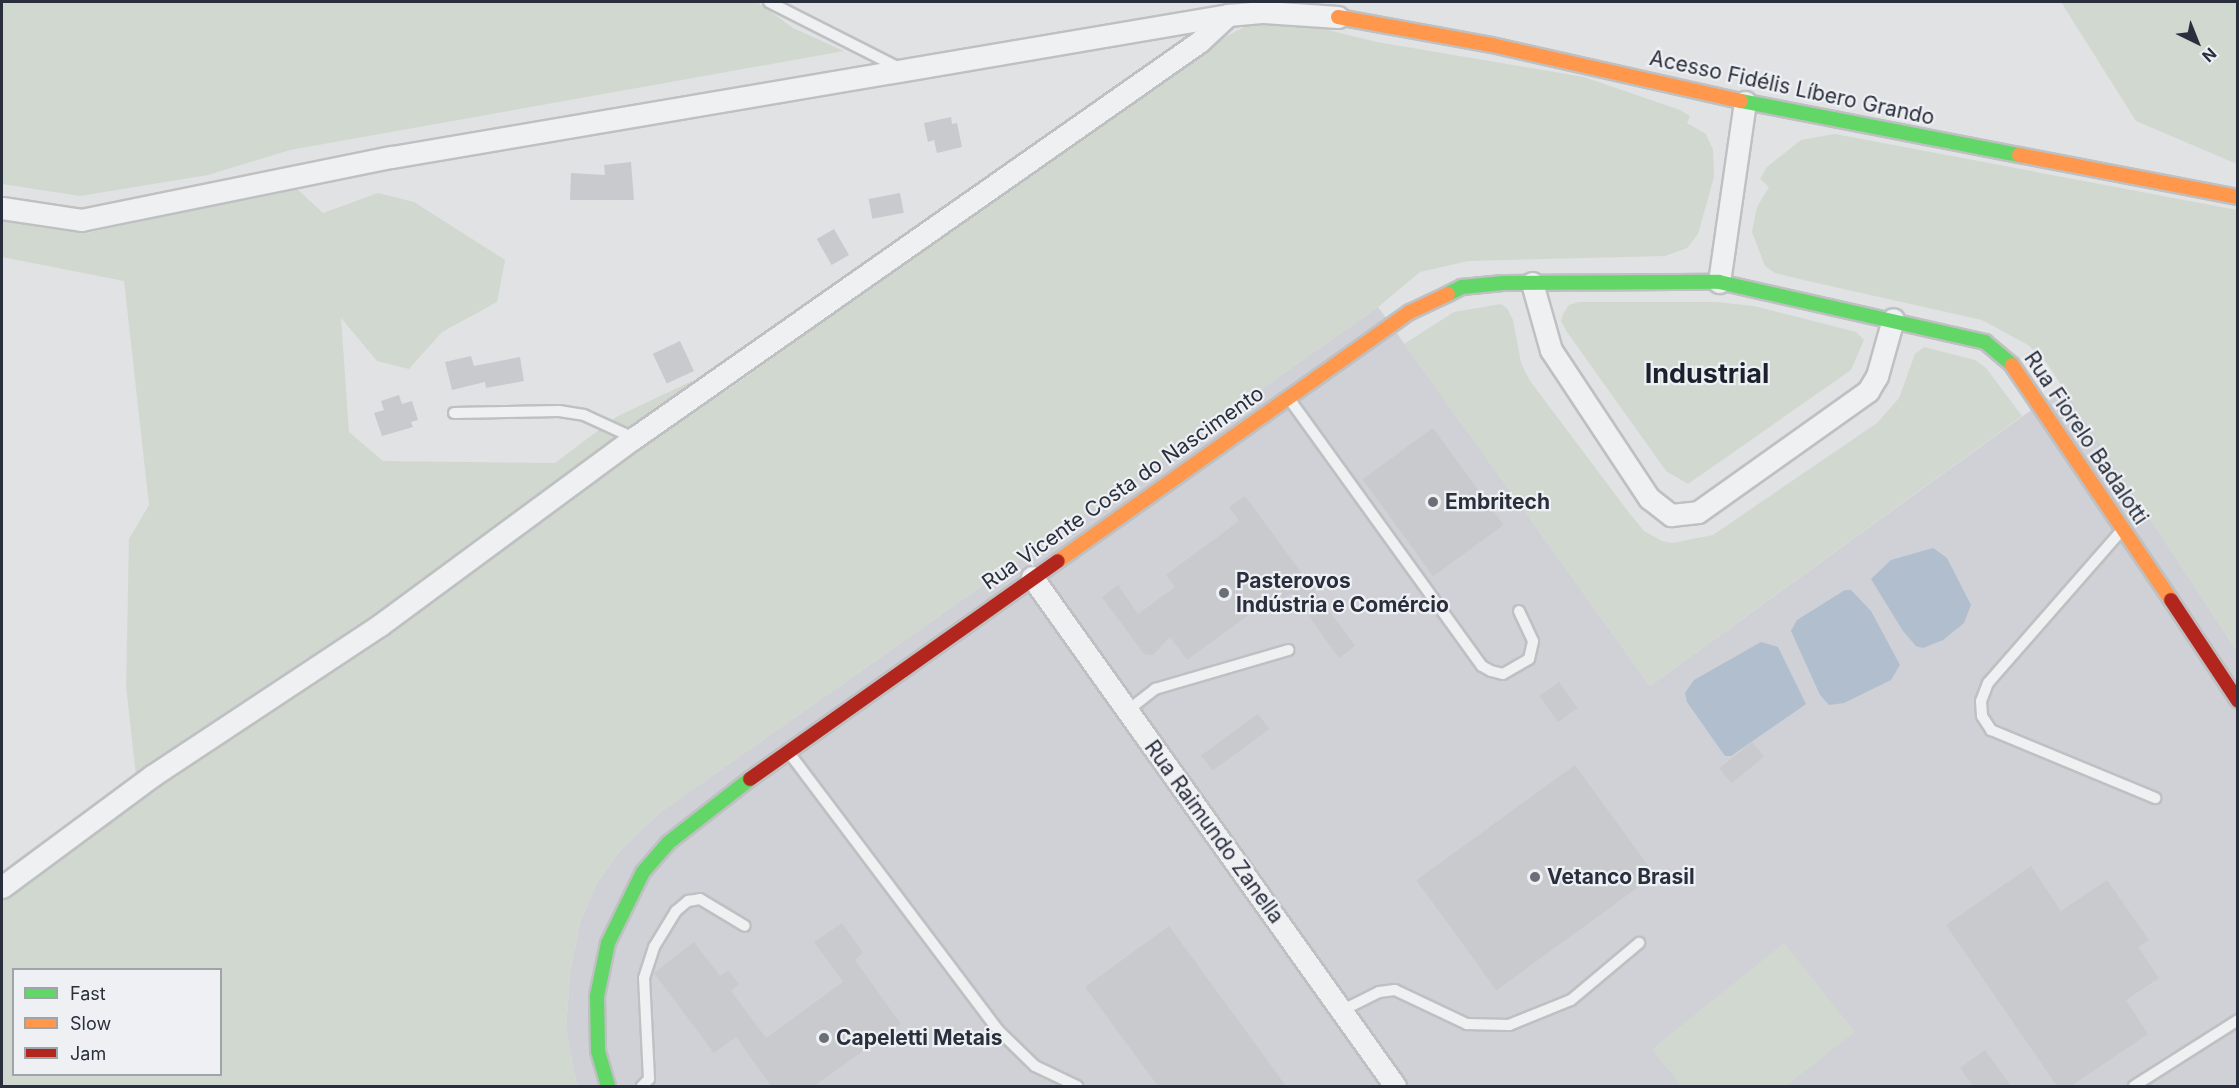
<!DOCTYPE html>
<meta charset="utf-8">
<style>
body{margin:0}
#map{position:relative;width:2239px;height:1088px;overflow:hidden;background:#e0e2e4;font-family:Inter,sans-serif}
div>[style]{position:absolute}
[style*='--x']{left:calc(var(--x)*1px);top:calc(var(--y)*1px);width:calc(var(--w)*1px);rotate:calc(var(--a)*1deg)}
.built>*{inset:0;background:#cfd1d7}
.green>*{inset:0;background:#d1d8d0}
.water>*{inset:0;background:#b0becd}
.building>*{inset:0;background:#c8cacd;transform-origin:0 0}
.roads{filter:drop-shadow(2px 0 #bec0c2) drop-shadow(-2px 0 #bec0c2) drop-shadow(0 2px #bec0c2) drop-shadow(0 -2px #bec0c2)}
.lane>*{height:10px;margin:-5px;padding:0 5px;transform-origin:5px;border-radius:5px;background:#eff0f2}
.street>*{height:21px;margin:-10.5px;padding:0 10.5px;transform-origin:10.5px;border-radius:10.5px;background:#eff0f2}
.fast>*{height:14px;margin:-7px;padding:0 7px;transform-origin:7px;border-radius:7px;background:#63d668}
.slow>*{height:14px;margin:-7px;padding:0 7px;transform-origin:7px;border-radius:7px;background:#ff974d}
.jam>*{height:14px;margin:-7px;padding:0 7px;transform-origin:7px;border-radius:7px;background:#b3261e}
.dots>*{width:16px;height:16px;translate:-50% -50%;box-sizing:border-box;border:3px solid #eef0f4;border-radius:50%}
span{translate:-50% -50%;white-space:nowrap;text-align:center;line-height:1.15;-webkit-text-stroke:4.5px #eef0f4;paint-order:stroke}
.street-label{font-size:21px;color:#292f3c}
.poi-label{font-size:21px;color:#292f3c;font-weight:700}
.left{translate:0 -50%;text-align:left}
.district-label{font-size:27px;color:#1b212d;font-weight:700}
.frame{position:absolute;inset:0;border:3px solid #292f3c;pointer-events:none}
.legend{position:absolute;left:12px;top:968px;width:210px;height:108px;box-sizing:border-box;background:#eef0f4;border:2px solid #9fa3aa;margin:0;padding:8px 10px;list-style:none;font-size:18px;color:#292f3c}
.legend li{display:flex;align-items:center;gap:12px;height:30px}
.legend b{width:30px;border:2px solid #9fa3aa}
.north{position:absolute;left:2167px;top:12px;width:60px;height:60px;-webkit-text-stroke:4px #eef0f4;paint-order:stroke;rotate:137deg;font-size:16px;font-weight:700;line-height:24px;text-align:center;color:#292f3c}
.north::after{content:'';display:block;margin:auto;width:21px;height:27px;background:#292f3c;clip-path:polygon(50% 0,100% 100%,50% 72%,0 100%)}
</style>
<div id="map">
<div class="built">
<div style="clip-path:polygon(1378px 307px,1650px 686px,2063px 387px,2237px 651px,2237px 1086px,577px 1086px,566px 1029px,570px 973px,580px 923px,597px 883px,620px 851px,658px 814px)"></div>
</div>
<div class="green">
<div style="clip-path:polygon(2px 2px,757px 2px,793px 28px,844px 51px,290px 150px,208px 175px,80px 196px,2px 184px)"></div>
<div style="clip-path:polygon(2061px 2px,2237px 2px,2237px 164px,2136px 121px)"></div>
<div style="clip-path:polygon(evenodd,1299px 23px,1377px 42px,1584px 77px,1680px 110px,1690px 116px,1687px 123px,1706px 134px,1713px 150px,1714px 177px,1698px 234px,1687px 248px,1665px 256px,1468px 261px,1420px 272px,1378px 307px,658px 814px,620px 851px,597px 883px,580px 923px,570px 973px,566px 1029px,577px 1086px,2px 1086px,2px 881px,137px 786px,126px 686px,129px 539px,149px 505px,124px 281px,2px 257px,2px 220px,87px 233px,296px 188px,323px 213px,378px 193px,414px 202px,505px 260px,497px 302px,442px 332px,409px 369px,377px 361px,341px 318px,349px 432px,383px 461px,555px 463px,616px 417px,692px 381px,725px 392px,1210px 45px,1246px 26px,1299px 23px,14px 970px,220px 970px,220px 1074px,14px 1074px,14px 970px)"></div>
<div style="clip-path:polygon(1835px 134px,2237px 210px,2237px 651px,2046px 362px,2028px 345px,1982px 320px,1799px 279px,1775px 273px,1765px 266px,1752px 232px,1757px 207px,1769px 187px,1760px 179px,1767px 167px,1801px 140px)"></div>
<div style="clip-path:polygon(1579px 302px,1717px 302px,1754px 306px,1856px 332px,1864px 340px,1851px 370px,1688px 484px,1666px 471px,1567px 332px,1561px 321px,1563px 314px,1569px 305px)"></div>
<div style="clip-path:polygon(1501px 304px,1507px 308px,1513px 320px,1521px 363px,1530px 381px,1630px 514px,1644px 531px,1662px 541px,1673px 543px,1713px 535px,1877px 423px,1899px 398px,1915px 354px,1924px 347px,1975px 360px,1986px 368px,2022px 416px,1650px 686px,1404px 344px,1454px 312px)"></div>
<div style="clip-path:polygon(1784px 943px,1855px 1032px,1786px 1086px,1681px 1086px,1652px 1049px)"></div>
</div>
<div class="water">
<div style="clip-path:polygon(1933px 548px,1947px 558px,1971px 605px,1964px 623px,1943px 640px,1923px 648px,1916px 646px,1903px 631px,1871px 579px,1891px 560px)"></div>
<div style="clip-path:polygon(1845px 590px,1851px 590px,1871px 611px,1900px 665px,1891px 680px,1844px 703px,1829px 705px,1820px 695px,1791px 631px,1797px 620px)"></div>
<div style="clip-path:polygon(1761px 642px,1778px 647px,1806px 704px,1731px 756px,1725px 756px,1687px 702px,1685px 693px,1694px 680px)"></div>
</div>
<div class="building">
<div style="clip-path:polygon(951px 117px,952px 124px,957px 123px,962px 147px,937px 153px,934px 140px,928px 142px,924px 123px)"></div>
<div style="clip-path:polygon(631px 162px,634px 200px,570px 200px,571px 173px,605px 175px,604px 165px)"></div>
<div style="left:900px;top:193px;width:20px;height:32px;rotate:79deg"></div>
<div style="left:834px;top:229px;width:30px;height:20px;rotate:60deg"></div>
<div style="left:680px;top:341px;width:33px;height:30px;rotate:65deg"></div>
<div style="clip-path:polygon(471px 356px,474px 366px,520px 357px,524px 381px,486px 388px,485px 382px,452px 390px,445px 362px)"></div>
<div style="clip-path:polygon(399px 395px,402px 404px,412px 401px,418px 420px,411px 422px,413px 427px,382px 436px,374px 413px,384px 410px,381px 401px)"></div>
<div style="left:1433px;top:428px;width:120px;height:87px;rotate:54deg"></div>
<div style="clip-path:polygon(1245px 496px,1355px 646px,1339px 658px,1292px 593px,1263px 615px,1258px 608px,1187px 660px,1170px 637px,1153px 655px,1144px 654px,1102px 597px,1118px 585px,1138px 614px,1175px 587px,1166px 575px,1239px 521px,1229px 507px)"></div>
<div style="left:1559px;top:682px;width:32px;height:24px;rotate:55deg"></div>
<div style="left:1258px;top:714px;width:19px;height:70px;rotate:54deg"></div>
<div style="left:1752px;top:742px;width:19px;height:42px;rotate:51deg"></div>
<div style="left:1575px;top:765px;width:136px;height:196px;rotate:54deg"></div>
<div style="clip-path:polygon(2031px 866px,2061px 911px,2107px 880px,2149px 940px,2138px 947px,2159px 978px,2126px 1000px,2148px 1034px,2071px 1086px,2057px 1086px,1946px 925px)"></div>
<div style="clip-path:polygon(842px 923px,863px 953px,855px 960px,901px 1024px,814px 1086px,771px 1086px,736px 1037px,714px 1053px,654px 973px,694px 942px,720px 976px,728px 970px,739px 984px,731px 991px,766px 1038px,843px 982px,814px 942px)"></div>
<div style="clip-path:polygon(1169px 926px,1286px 1086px,1158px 1086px,1085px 987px)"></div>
<div style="clip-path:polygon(1985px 1050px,2011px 1086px,1973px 1086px,1960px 1068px)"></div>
</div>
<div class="roads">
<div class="lane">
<div style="--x:769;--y:2;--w:146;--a:26.9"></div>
<div style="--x:1290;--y:400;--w:328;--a:54.2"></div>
<div style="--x:1482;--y:666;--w:10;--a:29"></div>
<div style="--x:1491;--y:671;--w:12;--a:14"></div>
<div style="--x:1503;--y:674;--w:30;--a:-30"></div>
<div style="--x:1529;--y:659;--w:18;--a:-77"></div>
<div style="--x:1533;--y:641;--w:33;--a:-115"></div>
<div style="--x:454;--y:413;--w:105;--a:-1.1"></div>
<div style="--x:559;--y:411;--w:25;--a:9"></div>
<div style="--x:584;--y:415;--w:55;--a:24.7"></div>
<div style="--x:2122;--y:530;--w:203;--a:131.2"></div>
<div style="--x:1988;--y:683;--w:19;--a:111"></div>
<div style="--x:1981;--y:701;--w:15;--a:86"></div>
<div style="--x:1982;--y:716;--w:17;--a:57"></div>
<div style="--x:1991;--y:730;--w:178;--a:22.5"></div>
<div style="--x:1127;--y:711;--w:36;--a:-38"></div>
<div style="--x:1155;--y:689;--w:139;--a:-16.3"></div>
<div style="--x:790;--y:754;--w:347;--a:53"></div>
<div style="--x:999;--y:1031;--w:50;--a:44.2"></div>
<div style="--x:1035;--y:1066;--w:47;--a:25.5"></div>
<div style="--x:1341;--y:1011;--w:42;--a:-26.6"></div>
<div style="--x:1379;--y:992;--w:16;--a:-7"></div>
<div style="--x:1395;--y:990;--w:80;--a:25.3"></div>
<div style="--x:1467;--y:1024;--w:42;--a:1.4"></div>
<div style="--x:1509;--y:1025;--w:67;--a:-22"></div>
<div style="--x:1571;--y:1000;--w:89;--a:-40"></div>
<div style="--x:642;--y:1086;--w:10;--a:-45"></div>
<div style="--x:649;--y:1079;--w:101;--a:-92.8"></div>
<div style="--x:644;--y:978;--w:33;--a:-72"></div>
<div style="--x:654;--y:947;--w:42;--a:-58.6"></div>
<div style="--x:676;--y:911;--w:16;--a:-40"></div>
<div style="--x:688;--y:901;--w:12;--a:-9"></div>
<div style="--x:700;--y:899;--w:52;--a:31"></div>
<div style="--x:2134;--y:1086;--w:123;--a:-32.4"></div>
</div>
<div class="street">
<div style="--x:2;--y:208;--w:80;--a:8.6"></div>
<div style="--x:81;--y:220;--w:317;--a:-11.5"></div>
<div style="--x:392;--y:157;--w:848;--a:-9.64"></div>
<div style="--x:1228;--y:15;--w:36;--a:-5"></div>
<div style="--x:1264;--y:12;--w:74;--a:3.9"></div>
<div style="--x:1719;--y:282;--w:182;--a:-81.8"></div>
<div style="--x:1532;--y:283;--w:70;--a:74.2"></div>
<div style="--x:1551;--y:350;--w:178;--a:56.5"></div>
<div style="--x:1649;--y:498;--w:28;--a:38"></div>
<div style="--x:1671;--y:515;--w:27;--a:-6"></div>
<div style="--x:1698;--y:512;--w:209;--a:-35.4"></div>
<div style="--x:1868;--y:391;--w:17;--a:-59"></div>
<div style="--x:1877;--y:376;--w:59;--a:-74.3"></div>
<div style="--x:1032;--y:577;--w:625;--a:54.5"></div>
<div style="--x:2;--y:887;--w:187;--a:-36.5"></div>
<div style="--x:152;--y:776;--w:273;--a:-33.5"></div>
<div style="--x:380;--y:625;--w:315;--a:-36.4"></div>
<div style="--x:634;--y:438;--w:690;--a:-35.03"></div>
<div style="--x:1199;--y:42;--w:40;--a:-43"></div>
</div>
<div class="fast">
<div style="--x:1741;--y:101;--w:283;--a:11"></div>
<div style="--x:1448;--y:294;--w:16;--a:-27"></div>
<div style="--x:1462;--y:287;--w:41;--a:-5.6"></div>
<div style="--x:1503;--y:283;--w:216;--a:-0.3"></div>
<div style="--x:1719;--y:282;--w:273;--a:12.7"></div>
<div style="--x:1985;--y:342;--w:35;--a:40"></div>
<div style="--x:608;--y:1086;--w:36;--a:-106"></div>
<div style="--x:598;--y:1051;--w:55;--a:-91"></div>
<div style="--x:597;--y:996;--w:54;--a:-78.3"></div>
<div style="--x:608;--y:943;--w:79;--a:-63.8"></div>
<div style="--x:643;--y:872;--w:38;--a:-49"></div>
<div style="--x:668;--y:843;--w:104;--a:-38"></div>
</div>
<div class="slow">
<div style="--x:1338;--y:17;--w:157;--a:10.3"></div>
<div style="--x:1492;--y:45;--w:255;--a:12.7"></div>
<div style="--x:2019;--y:155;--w:223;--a:10.9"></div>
<div style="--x:2012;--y:365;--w:284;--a:55.9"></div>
<div style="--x:1058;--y:561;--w:431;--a:-35.3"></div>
<div style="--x:1410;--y:312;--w:42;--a:-25.3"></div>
</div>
<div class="jam">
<div style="--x:2171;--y:600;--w:121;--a:56.4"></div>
<div style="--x:750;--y:779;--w:377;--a:-35.3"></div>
</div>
</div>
<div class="dots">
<div style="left:1433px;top:502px;background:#696e77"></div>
<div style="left:1224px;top:593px;background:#696e77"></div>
<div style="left:1535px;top:877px;background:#696e77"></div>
<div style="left:824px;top:1038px;background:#696e77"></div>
</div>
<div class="street-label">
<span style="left:1792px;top:88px;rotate:12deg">Acesso Fidélis Líbero Grando</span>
<span style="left:2086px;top:438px;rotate:56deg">Rua Fiorelo Badalotti</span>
<span style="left:1123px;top:488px;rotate:-35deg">Rua Vicente Costa do Nascimento</span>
<span style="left:1214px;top:832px;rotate:54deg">Rua Raimundo Zanella</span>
</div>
<div class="poi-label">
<span class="left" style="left:1445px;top:502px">Embritech</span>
<span class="left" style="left:1236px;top:593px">Pasterovos<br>Indústria e Comércio</span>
<span class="left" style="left:1547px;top:877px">Vetanco Brasil</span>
<span class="left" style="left:836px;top:1038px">Capeletti Metais</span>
</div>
<div class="district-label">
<span style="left:1707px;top:374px">Industrial</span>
</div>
<div class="frame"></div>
<ul class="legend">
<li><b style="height:8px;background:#63d668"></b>Fast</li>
<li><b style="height:8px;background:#ff974d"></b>Slow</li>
<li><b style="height:8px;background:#b3261e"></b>Jam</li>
</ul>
<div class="north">N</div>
</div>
